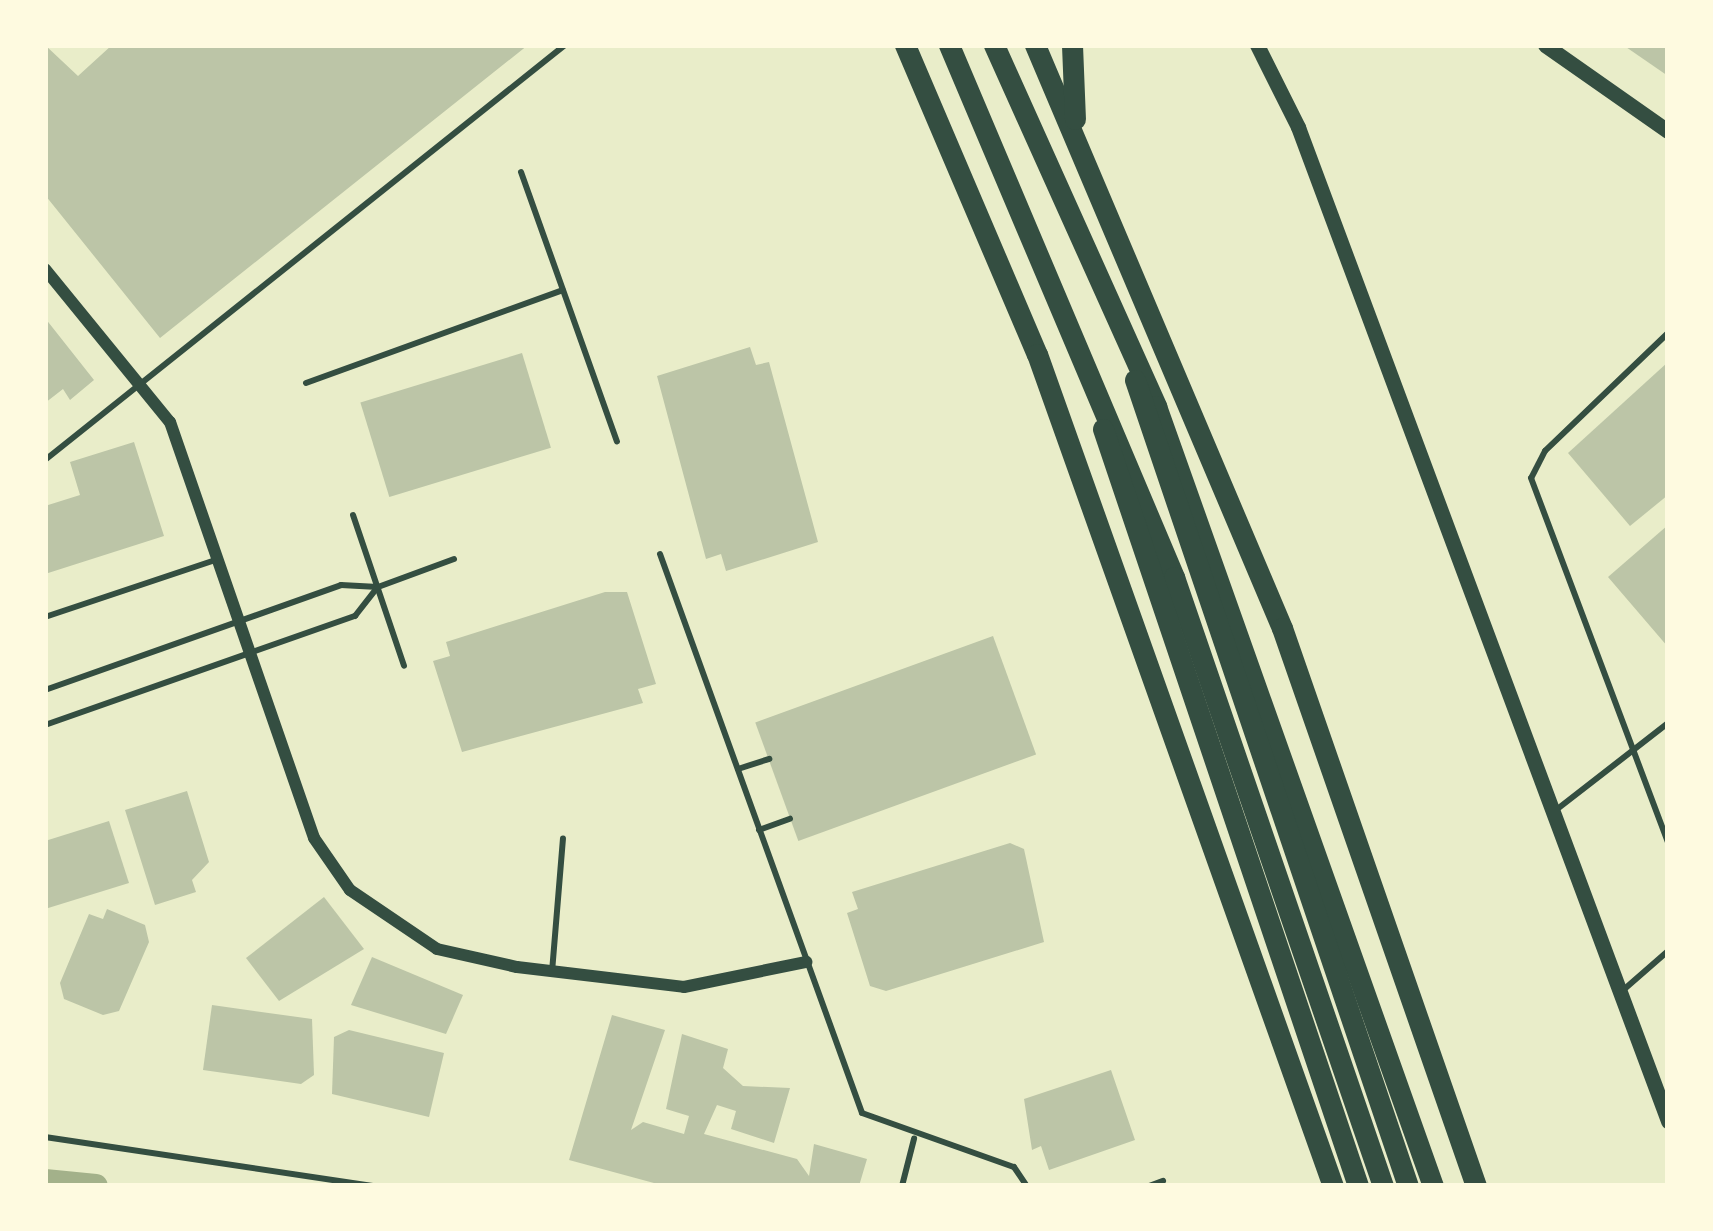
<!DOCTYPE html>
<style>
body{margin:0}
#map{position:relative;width:1713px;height:1231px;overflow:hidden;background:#e9edc9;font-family:"Fira Sans",sans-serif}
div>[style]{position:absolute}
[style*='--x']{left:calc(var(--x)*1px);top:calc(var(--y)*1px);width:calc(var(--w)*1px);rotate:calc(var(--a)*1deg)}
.canal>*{height:24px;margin:-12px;padding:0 12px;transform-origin:12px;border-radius:12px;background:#a3b18a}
.building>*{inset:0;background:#bcc5a7;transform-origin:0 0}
.service>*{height:6px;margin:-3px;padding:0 3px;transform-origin:3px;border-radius:3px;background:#344e41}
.minor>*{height:12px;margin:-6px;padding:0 6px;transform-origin:6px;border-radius:6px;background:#344e41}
.tertiary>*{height:15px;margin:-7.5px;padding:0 7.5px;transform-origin:7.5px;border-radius:7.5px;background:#344e41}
.motorway>*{height:21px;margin:-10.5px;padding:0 10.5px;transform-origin:10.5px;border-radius:10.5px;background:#344e41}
span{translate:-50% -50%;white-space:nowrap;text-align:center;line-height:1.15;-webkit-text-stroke:9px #fefae0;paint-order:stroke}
.frame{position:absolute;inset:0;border:48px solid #fefae0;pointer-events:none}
</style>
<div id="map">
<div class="canal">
<div style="--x:45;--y:1181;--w:51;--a:5.6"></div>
</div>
<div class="building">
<div style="clip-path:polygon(45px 45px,78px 76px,112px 45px,528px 45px,160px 338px,45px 195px)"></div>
<div style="clip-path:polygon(1623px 45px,1668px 45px,1668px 76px)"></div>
<div style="clip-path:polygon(45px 318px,94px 380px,70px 400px,63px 389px,45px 403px)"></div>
<div style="clip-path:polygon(750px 347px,756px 365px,769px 362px,818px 542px,726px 571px,721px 554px,706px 559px,657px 376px)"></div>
<div style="left:522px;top:353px;width:99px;height:169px;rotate:73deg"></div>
<div style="clip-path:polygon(1668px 362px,1668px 495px,1630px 526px,1568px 453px)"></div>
<div style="clip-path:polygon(134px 442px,164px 536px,45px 574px,45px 506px,80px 495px,70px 462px)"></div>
<div style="clip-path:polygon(1668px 525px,1668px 647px,1608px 577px)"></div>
<div style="clip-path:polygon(605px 592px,627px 592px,656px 684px,638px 689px,643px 703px,462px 752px,433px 661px,450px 656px,446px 642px)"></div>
<div style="left:993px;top:636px;width:126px;height:253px;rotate:70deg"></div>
<div style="clip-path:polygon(187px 791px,209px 862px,192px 880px,196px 892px,155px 905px,125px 810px)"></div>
<div style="clip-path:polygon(109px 821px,129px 883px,45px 909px,45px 841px)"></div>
<div style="clip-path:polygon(1010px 843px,1024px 849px,1044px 942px,886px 991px,870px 986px,847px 913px,858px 909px,852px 892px)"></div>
<div style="clip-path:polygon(324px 897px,364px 949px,279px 1001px,246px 958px)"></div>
<div style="clip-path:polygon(107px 909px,145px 925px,149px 942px,119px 1011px,103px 1015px,64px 999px,60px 983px,89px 914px,103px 919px)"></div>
<div style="clip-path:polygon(372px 957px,463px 995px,446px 1034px,351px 1005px)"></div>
<div style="clip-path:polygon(212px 1005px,312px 1019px,314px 1075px,301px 1084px,203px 1070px)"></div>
<div style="clip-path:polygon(612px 1015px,665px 1030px,631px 1130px,643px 1122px,684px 1134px,689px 1116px,666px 1109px,682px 1034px,728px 1049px,723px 1068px,743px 1086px,790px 1088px,774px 1143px,731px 1129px,736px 1111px,717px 1105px,704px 1134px,797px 1159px,809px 1176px,814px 1144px,867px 1159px,859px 1186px,665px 1186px,569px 1160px)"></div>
<div style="clip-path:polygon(349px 1030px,444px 1053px,429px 1117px,332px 1094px,334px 1037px)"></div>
<div style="clip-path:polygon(1111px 1070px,1135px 1140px,1049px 1170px,1041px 1146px,1032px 1150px,1024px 1099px)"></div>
</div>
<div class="service">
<div style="--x:521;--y:172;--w:286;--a:70.4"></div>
<div style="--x:1668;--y:333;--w:170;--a:136.2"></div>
<div style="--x:1545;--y:451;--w:30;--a:117"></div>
<div style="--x:1531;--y:478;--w:390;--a:69.4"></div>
<div style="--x:306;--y:383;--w:273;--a:-19.9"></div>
<div style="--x:45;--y:460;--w:665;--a:-38.59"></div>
<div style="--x:353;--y:515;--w:159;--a:71.3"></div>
<div style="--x:660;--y:554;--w:594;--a:70.13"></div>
<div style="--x:862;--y:1113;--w:161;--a:19.6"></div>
<div style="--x:1014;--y:1167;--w:23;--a:56"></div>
<div style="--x:45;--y:617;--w:182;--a:-18.5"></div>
<div style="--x:45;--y:690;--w:314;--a:-19.5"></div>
<div style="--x:341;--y:585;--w:37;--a:3"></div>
<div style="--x:45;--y:725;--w:329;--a:-19.4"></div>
<div style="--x:355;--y:616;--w:37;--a:-52"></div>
<div style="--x:378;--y:587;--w:81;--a:-20.2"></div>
<div style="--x:738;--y:769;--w:33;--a:-18"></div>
<div style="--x:1556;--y:810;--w:142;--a:-37.8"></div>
<div style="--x:759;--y:830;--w:33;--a:-20"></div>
<div style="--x:552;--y:972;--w:134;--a:-85.3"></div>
<div style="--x:1621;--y:992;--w:62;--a:-41.1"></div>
<div style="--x:45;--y:1137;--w:333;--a:8.5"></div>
<div style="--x:902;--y:1186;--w:49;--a:-75.7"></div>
<div style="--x:1149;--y:1186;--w:15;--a:-20"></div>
</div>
<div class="minor">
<div style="--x:45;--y:269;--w:198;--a:50.8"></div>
<div style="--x:170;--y:422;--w:440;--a:70.9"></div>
<div style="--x:314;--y:838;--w:63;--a:55.3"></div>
<div style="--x:350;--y:890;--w:105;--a:34.1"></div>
<div style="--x:437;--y:949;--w:82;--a:12.7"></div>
<div style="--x:517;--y:967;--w:168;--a:6.8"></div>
<div style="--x:684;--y:987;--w:125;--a:-11.6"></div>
</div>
<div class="tertiary">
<div style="--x:1257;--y:45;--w:92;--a:63.4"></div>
<div style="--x:1298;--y:127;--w:1061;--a:69.58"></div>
<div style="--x:1545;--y:45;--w:150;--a:35"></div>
</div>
<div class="motorway">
<div style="--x:905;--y:45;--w:336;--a:66.9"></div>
<div style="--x:1037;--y:354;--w:883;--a:70.42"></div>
<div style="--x:949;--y:45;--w:578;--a:67.07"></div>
<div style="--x:1174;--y:577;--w:644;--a:71.06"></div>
<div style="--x:994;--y:45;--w:396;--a:65.8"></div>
<div style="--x:1156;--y:406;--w:828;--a:70.45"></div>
<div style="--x:1035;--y:45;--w:633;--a:67.04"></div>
<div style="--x:1282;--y:628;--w:591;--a:70.83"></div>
<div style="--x:1072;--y:45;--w:74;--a:87.7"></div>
<div style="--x:1135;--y:380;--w:851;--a:71.29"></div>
<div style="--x:1103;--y:429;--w:799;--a:71.38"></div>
</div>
<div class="frame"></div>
</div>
